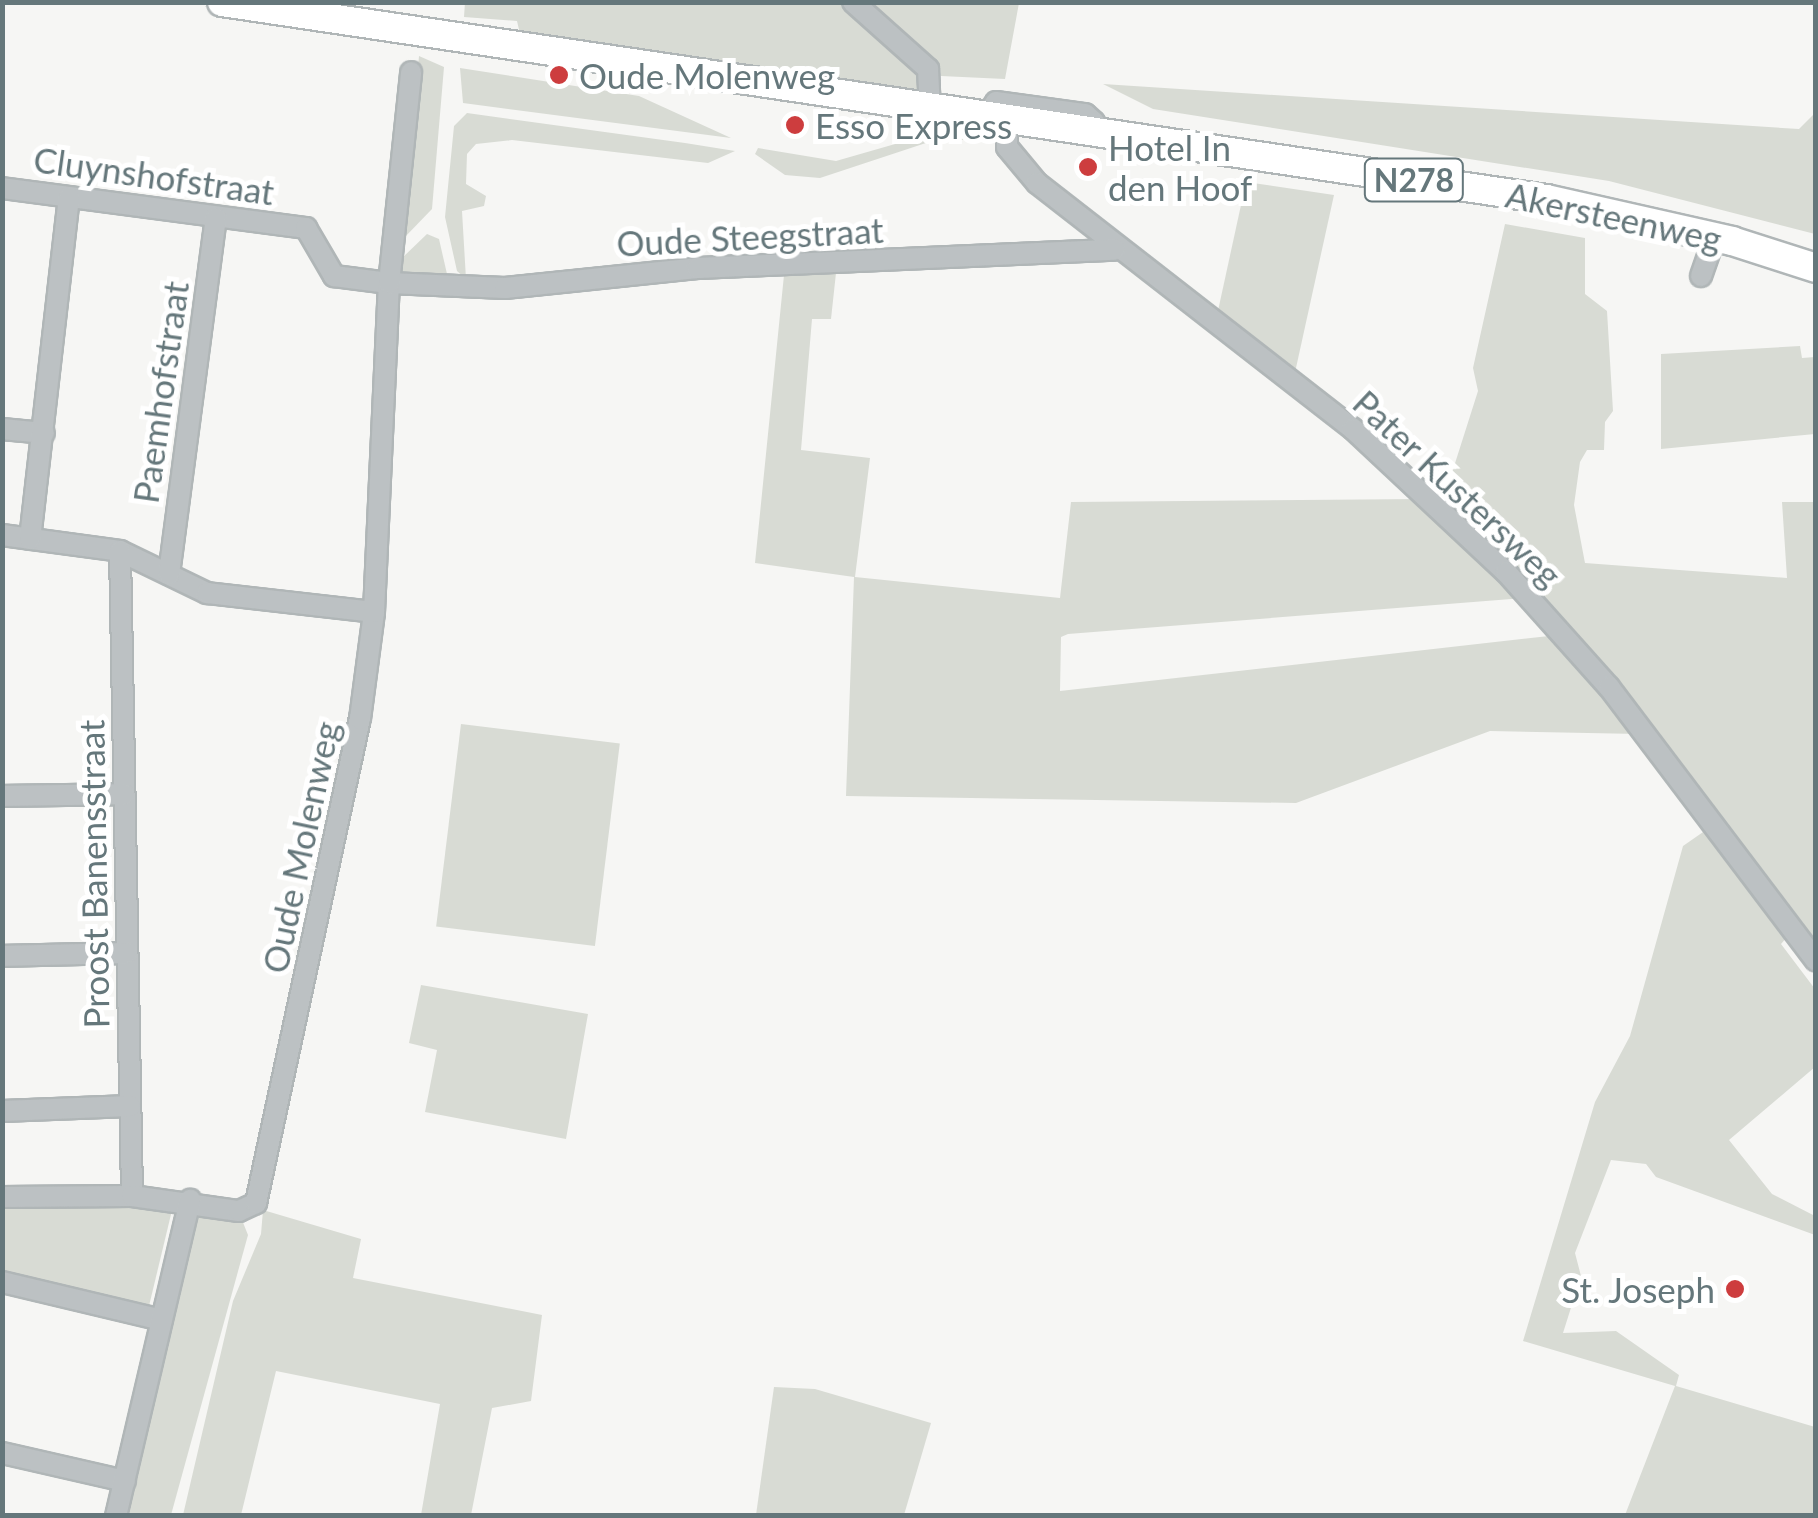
<!DOCTYPE html>
<style>
body{margin:0}
#map{position:relative;width:1818px;height:1518px;overflow:hidden;background:#f6f6f4;font-family:Lato,sans-serif}
div>[style]{position:absolute}
[style*='--x']{left:calc(var(--x)*1px);top:calc(var(--y)*1px);width:calc(var(--w)*1px);rotate:calc(var(--a)*1deg)}
.green>*{inset:0;background:#d8dbd4;transform-origin:0 0}
.roads{filter:drop-shadow(2px 0 #b0b6b7) drop-shadow(-2px 0 #b0b6b7) drop-shadow(0 2px #b0b6b7) drop-shadow(0 -2px #b0b6b7)}
.minor>*{height:20px;margin:-10px;padding:0 10px;transform-origin:10px;border-radius:10px;background:#bcc1c3}
.major>*{height:28px;margin:-14px;padding:0 14px;transform-origin:14px;border-radius:14px;background:#fff}
.dots>*{width:28px;height:28px;translate:-50% -50%;box-sizing:border-box;border:5px solid #fff;border-radius:50%}
span{translate:-50% -50%;white-space:nowrap;text-align:center;line-height:1.15;-webkit-text-stroke:10px #fff;paint-order:stroke}
.shield-label span{padding:2px 8px;background:#fff;border:2px solid;border-radius:8px;-webkit-text-stroke-width:0}
.shield-label{font-size:32px;color:#65777b;font-weight:700}
.poi-label{font-size:35px;color:#65777b}
.left{translate:0 -50%;text-align:left}
.right{translate:-100% -50%;text-align:right}
.street-label{font-size:35px;color:#65777b}
.frame{position:absolute;inset:0;border:5px solid #65777b;pointer-events:none}
</style>
<div id="map">
<div class="green">
<div style="clip-path:polygon(465px 2px,1019px 3px,1005px 79px,941px 76px,883px 21px,854px 19px,920px 71px,920px 88px,898px 96px,847px 81px,520px 34px,517px 21px,464px 17px)"></div>
<div style="clip-path:polygon(419px 56px,444px 67px,432px 209px,403px 239px)"></div>
<div style="clip-path:polygon(460px 68px,639px 96px,731px 138px,463px 103px)"></div>
<div style="clip-path:polygon(1103px 84px,1799px 129px,1815px 113px,1815px 234px,1609px 181px,1153px 109px)"></div>
<div style="clip-path:polygon(467px 113px,685px 143px,735px 151px,708px 163px,512px 140px,476px 144px,467px 154px,466px 184px,486px 196px,484px 206px,462px 211px,466px 279px,457px 271px,445px 217px,454px 126px)"></div>
<div style="clip-path:polygon(923px 136px,996px 141px,938px 139px,820px 178px,785px 175px,755px 154px,758px 148px,836px 161px)"></div>
<div style="clip-path:polygon(1246px 182px,1334px 195px,1294px 377px,1216px 320px)"></div>
<div style="clip-path:polygon(1505px 224px,1585px 238px,1585px 294px,1607px 311px,1613px 411px,1605px 422px,1604px 450px,1587px 450px,1580px 462px,1574px 505px,1585px 563px,1787px 578px,1782px 502px,1815px 502px,1815px 954px,1443px 501px,1478px 391px,1473px 368px)"></div>
<div style="clip-path:polygon(427px 234px,439px 239px,447px 274px,402px 275px,401px 259px)"></div>
<div style="clip-path:polygon(836px 273px,831px 319px,812px 319px,801px 450px,870px 458px,855px 577px,1060px 598px,1071px 502px,1422px 499px,1524px 598px,1068px 634px,1061px 637px,1060px 691px,1558px 635px,1639px 734px,1490px 731px,1296px 803px,846px 796px,854px 577px,755px 563px,784px 275px)"></div>
<div style="clip-path:polygon(1800px 346px,1802px 358px,1815px 357px,1815px 434px,1661px 449px,1661px 354px)"></div>
<div style="left:461px;top:724px;width:160px;height:204px;rotate:7deg"></div>
<div style="clip-path:polygon(1706px 830px,1788px 936px,1781px 944px,1815px 989px,1815px 1067px,1729px 1140px,1772px 1194px,1815px 1216px,1815px 1235px,1656px 1177px,1646px 1164px,1611px 1160px,1575px 1253px,1581px 1276px,1563px 1333px,1616px 1331px,1679px 1375px,1676px 1386px,1815px 1427px,1815px 1515px,1625px 1515px,1675px 1386px,1523px 1341px,1595px 1102px,1630px 1036px,1683px 846px)"></div>
<div style="clip-path:polygon(421px 985px,588px 1014px,566px 1139px,425px 1112px,437px 1050px,409px 1043px)"></div>
<div style="clip-path:polygon(2px 1203px,173px 1206px,149px 1306px,3px 1273px)"></div>
<div style="clip-path:polygon(263px 1210px,361px 1239px,353px 1278px,542px 1315px,531px 1401px,492px 1408px,471px 1515px,421px 1515px,440px 1404px,276px 1371px,241px 1515px,183px 1515px,233px 1301px,261px 1234px)"></div>
<div style="clip-path:polygon(209px 1212px,242px 1220px,248px 1235px,171px 1515px,119px 1516px,192px 1220px)"></div>
<div style="clip-path:polygon(774px 1387px,815px 1389px,931px 1423px,904px 1515px,756px 1515px)"></div>
</div>
<div class="roads">
<div class="minor">
<div style="--x:853;--y:2;--w:101;--a:41.8"></div>
<div style="--x:928;--y:69;--w:41;--a:87.2"></div>
<div style="--x:985;--y:118;--w:19;--a:-55"></div>
<div style="--x:996;--y:102;--w:90;--a:7.7"></div>
<div style="--x:1085;--y:114;--w:12;--a:42"></div>
<div style="--x:1094;--y:122;--w:12;--a:90"></div>
<div style="--x:1007;--y:121;--w:26;--a:90"></div>
<div style="--x:1007;--y:147;--w:47;--a:50.2"></div>
<div style="--x:1037;--y:183;--w:400;--a:37.9"></div>
<div style="--x:1353;--y:429;--w:209;--a:43.1"></div>
<div style="--x:1506;--y:572;--w:154;--a:48.2"></div>
<div style="--x:1609;--y:687;--w:343;--a:52.9"></div>
<div style="--x:2;--y:188;--w:307;--a:7.5"></div>
<div style="--x:306;--y:228;--w:56;--a:59.7"></div>
<div style="--x:334;--y:276;--w:55;--a:7.3"></div>
<div style="--x:389;--y:283;--w:116;--a:2.5"></div>
<div style="--x:505;--y:288;--w:193;--a:-5.9"></div>
<div style="--x:697;--y:268;--w:418;--a:-2.5"></div>
<div style="--x:1701;--y:276;--w:42;--a:-70.7"></div>
<div style="--x:2;--y:429;--w:42;--a:5.4"></div>
<div style="--x:2;--y:535;--w:119;--a:7.7"></div>
<div style="--x:120;--y:551;--w:97;--a:25.8"></div>
<div style="--x:207;--y:593;--w:168;--a:6.5"></div>
<div style="--x:30;--y:539;--w:344;--a:-83.5"></div>
<div style="--x:120;--y:551;--w:645;--a:88.93"></div>
<div style="--x:169;--y:574;--w:359;--a:-82.5"></div>
<div style="--x:2;--y:796;--w:122;--a:-0.9"></div>
<div style="--x:2;--y:956;--w:125;--a:-1.4"></div>
<div style="--x:2;--y:1111;--w:128;--a:-2.2"></div>
<div style="--x:2;--y:1197;--w:130;--a:-0.4"></div>
<div style="--x:132;--y:1196;--w:108;--a:8"></div>
<div style="--x:239;--y:1211;--w:19;--a:-25"></div>
<div style="--x:256;--y:1203;--w:495;--a:-77.9"></div>
<div style="--x:360;--y:719;--w:108;--a:-82.5"></div>
<div style="--x:374;--y:612;--w:329;--a:-87.4"></div>
<div style="--x:389;--y:283;--w:212;--a:-84"></div>
<div style="--x:2;--y:1282;--w:164;--a:13.4"></div>
<div style="--x:2;--y:1453;--w:126;--a:12.8"></div>
<div style="--x:116;--y:1516;--w:325;--a:-76.8"></div>
</div>
<div class="major">
<div style="--x:222;--y:2;--w:1339;--a:8.46"></div>
<div style="--x:1546;--y:199;--w:191;--a:12.7"></div>
<div style="--x:1732;--y:241;--w:88;--a:17.8"></div>
</div>
</div>
<div class="dots">
<div style="left:559px;top:75px;background:#cd3d3e"></div>
<div style="left:795px;top:125px;background:#cd3d3e"></div>
<div style="left:1088px;top:167px;background:#cd3d3e"></div>
<div style="left:1735px;top:1289px;background:#cd3d3e"></div>
</div>
<div class="shield-label">
<span style="left:1414px;top:180px">N278</span>
</div>
<div class="poi-label">
<span class="left" style="left:579px;top:75px">Oude Molenweg</span>
<span class="left" style="left:815px;top:125px">Esso Express</span>
<span class="left" style="left:1108px;top:167px">Hotel In<br>den Hoof</span>
<span class="right" style="left:1715px;top:1289px">St. Joseph</span>
</div>
<div class="street-label">
<span style="left:154px;top:175px;rotate:8deg">Cluynshofstraat</span>
<span style="left:1614px;top:216px;rotate:12deg">Akersteenweg</span>
<span style="left:750px;top:236px;rotate:-3deg">Oude Steegstraat</span>
<span style="left:160px;top:392px;rotate:-82deg">Paemhofstraat</span>
<span style="left:1458px;top:488px;rotate:43deg">Pater Kustersweg</span>
<span style="left:300px;top:847px;rotate:-78deg">Oude Molenweg</span>
<span style="left:93px;top:874px;rotate:-91deg">Proost Banensstraat</span>
</div>
<div class="frame"></div>
</div>
